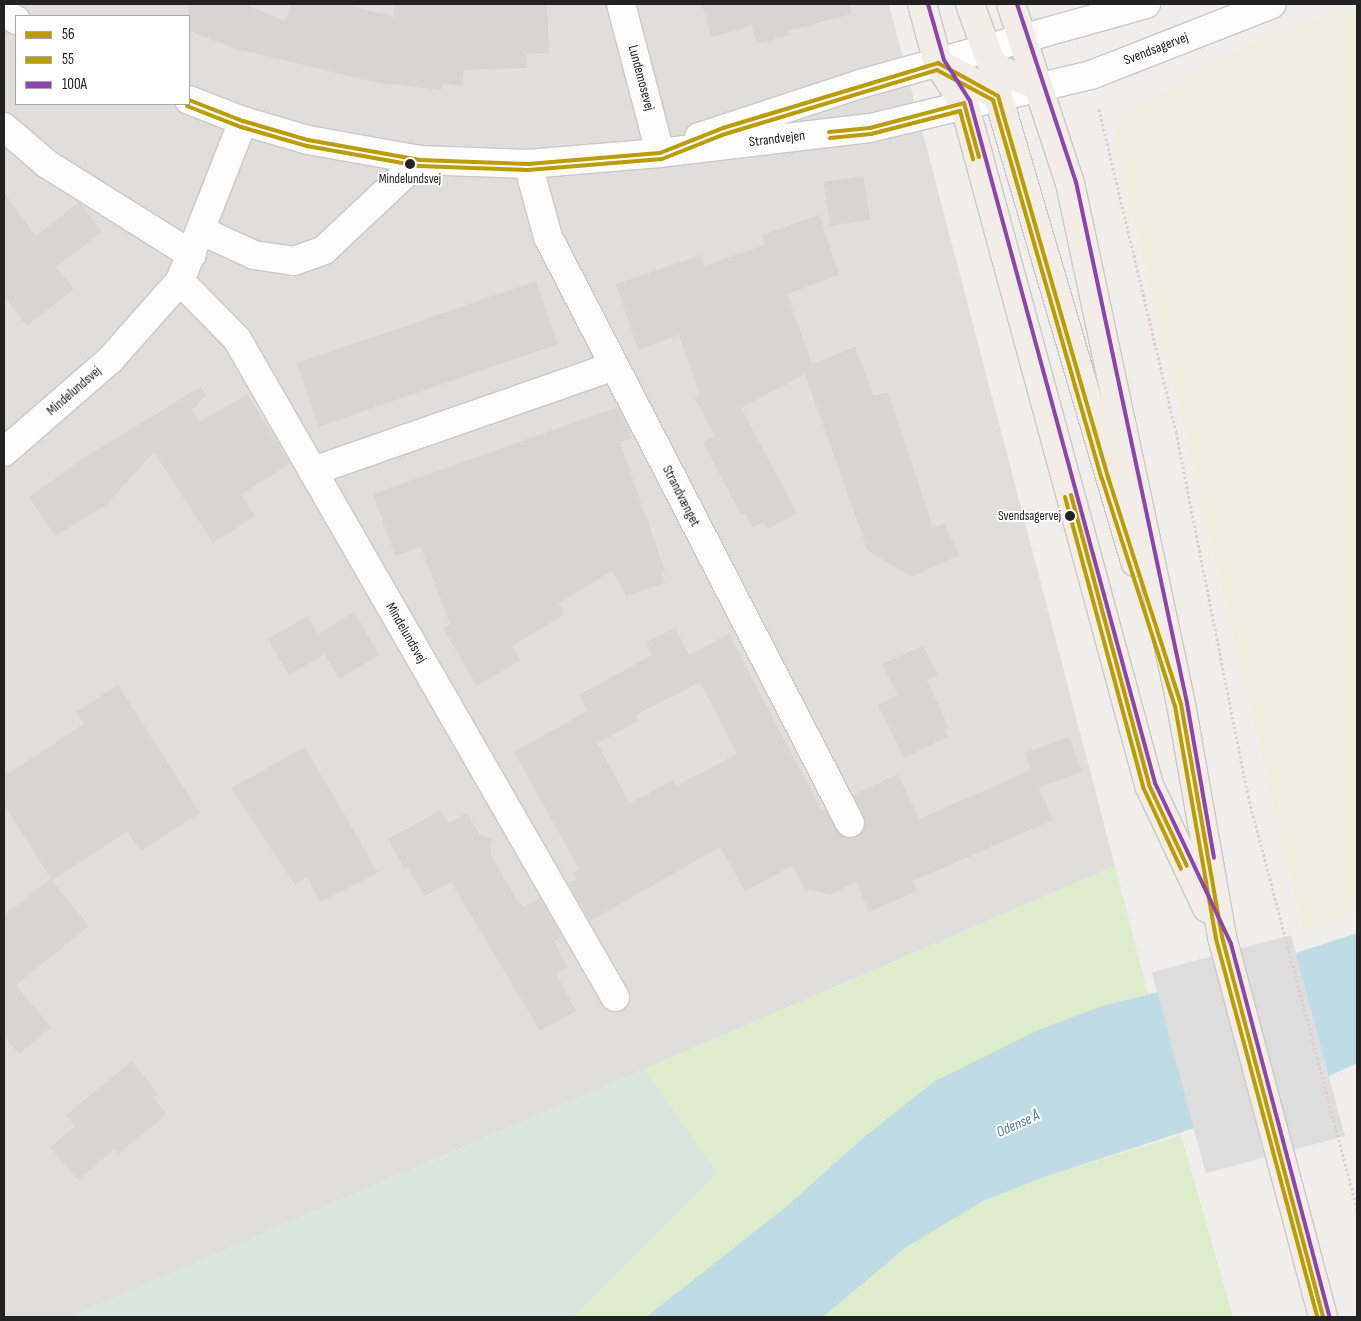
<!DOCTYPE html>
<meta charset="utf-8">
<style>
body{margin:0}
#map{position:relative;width:1361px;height:1321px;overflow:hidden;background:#f0eeeb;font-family:"Sofia Sans Condensed",sans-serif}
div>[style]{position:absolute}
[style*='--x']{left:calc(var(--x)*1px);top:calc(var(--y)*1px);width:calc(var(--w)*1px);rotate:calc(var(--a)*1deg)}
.residential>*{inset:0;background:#dfdedc}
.farmland>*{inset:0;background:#efefdf}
.grass>*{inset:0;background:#ddeccb}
.wetland>*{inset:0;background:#d9e6de}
.water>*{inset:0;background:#bfdbe3}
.pier>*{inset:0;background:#dedddd;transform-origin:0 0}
.building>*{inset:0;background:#d7d4d2;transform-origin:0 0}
.path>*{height:3px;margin-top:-1.5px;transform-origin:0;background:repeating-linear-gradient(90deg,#dccecd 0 2.5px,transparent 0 5px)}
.roads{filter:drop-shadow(1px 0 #c9c8c7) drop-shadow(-1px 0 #c9c8c7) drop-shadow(0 1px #c9c8c7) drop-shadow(0 -1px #c9c8c7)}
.minor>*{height:28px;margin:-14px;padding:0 14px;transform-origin:14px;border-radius:14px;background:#fdfcfc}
.major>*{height:28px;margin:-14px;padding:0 14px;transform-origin:14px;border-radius:14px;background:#f3ede7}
.bus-1>*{height:4px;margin:-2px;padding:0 2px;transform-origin:2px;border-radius:2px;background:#bb9c03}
.bus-2>*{height:4px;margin:-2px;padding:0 2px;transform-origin:2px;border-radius:2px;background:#bb9c03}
.bus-3>*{height:4px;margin:-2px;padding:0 2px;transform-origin:2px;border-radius:2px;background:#8e44ad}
.dots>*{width:14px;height:14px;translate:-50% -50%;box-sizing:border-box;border:2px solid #fff;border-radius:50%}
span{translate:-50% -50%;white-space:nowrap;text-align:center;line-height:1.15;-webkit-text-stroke:4px #fff;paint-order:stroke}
.bus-label{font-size:13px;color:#222}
.right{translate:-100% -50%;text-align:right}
.street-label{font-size:14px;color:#222}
.water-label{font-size:15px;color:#4a7aab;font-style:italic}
.frame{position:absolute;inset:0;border:5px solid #222;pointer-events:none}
.legend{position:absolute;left:15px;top:15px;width:175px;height:90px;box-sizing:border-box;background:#fff;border:1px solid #a7a7a7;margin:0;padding:6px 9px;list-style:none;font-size:15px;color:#222}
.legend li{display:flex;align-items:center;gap:10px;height:25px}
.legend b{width:25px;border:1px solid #a7a7a7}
</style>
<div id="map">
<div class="residential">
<div style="clip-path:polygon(evenodd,4px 4px,889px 4px,1115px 866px,70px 1317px,4px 1317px,4px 4px,16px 16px,189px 16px,189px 104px,16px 104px,16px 16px)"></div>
</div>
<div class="farmland">
<div style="clip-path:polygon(1357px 7px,1357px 908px,1303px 930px,1111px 123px,1254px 44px)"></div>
</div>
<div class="grass">
<div style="clip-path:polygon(1115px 866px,1148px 994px,1102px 1006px,1038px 1030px,786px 1207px,654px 1317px,574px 1317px,718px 1173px,645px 1069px)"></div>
<div style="clip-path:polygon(1181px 1135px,1233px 1317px,823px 1317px,905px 1248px,985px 1200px,1044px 1177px)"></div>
</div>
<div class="wetland">
<div style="clip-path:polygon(645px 1069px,718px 1173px,574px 1317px,70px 1317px)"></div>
</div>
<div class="water">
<div style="clip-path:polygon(1357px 933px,1357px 1063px,1272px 1103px,1044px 1177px,985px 1200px,905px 1248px,823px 1317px,646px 1317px,786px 1207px,864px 1137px,935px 1081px,1038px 1030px,1102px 1006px,1238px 972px)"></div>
</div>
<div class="pier">
<div style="left:1291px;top:935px;width:208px;height:144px;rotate:75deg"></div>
</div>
<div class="building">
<div style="clip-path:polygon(189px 4px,243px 4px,286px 21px,291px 4px,342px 4px,394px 17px,395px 4px,547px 4px,549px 53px,526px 54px,527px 68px,464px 70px,462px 86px,442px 83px,441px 90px,374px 82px,237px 49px,189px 31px)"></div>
<div style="clip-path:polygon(702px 4px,850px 4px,851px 14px,788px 31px,790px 35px,757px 44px,752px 26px,711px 37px)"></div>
<div style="left:863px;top:176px;width:44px;height:40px;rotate:81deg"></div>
<div style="clip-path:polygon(4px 193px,36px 236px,79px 202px,102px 232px,56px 267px,74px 289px,27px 326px,4px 296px)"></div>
<div style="clip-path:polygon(819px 215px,839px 275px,787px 294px,812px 364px,855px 347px,874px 396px,888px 392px,933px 528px,944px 523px,959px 555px,912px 577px,868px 551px,805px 374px,741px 408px,797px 513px,767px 529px,763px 522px,752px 527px,745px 513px,741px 515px,703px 442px,715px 436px,695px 398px,700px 395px,679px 335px,638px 350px,616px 284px,701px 255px,704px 266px,765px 245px,762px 235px)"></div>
<div style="left:536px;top:281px;width:67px;height:253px;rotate:71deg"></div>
<div style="clip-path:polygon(200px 387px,206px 395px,192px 410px,200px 422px,247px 394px,290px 463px,241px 495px,255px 516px,213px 543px,154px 452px,106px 505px,55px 536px,29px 497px,82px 459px)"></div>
<div style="clip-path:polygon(618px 407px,632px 438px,620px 442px,665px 572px,661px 573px,665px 583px,626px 596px,612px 571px,559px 603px,565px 614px,512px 646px,520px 660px,477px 686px,443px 628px,450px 624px,421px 547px,395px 556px,373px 494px)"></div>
<div style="clip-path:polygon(354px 612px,379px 655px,339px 679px,325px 654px,289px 675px,268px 639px,307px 616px,318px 634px)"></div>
<div style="clip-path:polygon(evenodd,675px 628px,689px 655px,729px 634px,821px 810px,825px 809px,842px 836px,858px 837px,866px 824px,853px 795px,898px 774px,919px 819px,1031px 770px,1053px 820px,913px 881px,917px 891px,869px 912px,856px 881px,831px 895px,804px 888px,792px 866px,745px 891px,720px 847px,590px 921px,568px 883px,576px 879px,573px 873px,579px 869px,514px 752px,587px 711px,579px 695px,652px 655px,646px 642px,675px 628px,700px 682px,737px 754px,676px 786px,673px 780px,630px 803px,597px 743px,639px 721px,636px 715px,700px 682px)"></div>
<div style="clip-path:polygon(923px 646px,938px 675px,927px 680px,949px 728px,945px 730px,948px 737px,904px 758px,878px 705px,898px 695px,882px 664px)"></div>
<div style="clip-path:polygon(118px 685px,200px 813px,141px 851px,127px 832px,52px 880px,4px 805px,4px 776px,84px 724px,76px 712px)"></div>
<div style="left:1069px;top:737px;width:37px;height:47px;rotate:70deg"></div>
<div style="clip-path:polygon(305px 747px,378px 873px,320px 902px,307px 877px,295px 885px,231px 788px)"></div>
<div style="clip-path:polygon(441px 810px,448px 823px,467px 813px,479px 834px,492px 839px,490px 854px,518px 902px,524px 907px,540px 898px,562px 937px,554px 941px,568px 967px,556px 974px,576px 1011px,540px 1031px,451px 882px,424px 896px,408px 868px,405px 870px,388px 839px)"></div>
<div style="clip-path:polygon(50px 879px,89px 926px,16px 985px,51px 1028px,19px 1054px,4px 1036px,4px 915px)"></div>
<div style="clip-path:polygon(132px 1061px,158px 1094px,153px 1098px,167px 1114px,118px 1154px,115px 1149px,78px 1180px,50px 1147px,75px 1127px,66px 1115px)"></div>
</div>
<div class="path">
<div style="--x:1099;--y:109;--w:332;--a:76.6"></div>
<div style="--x:1176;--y:432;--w:371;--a:78.8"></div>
<div style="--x:1248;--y:796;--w:428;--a:75.2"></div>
</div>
<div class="roads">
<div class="minor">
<div style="--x:621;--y:4;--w:154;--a:75.3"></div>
<div style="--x:4;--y:13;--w:14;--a:30"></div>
<div style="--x:189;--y:100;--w:58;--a:21.3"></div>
<div style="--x:243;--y:121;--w:68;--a:16.3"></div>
<div style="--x:308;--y:140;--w:114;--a:10.1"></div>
<div style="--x:420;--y:160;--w:108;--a:2.1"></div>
<div style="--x:528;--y:164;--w:132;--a:-4.8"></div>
<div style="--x:660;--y:153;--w:211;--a:-6.8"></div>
<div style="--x:870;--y:128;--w:227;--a:-13.5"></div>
<div style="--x:1091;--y:75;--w:194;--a:-21.4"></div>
<div style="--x:4;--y:127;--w:57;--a:40.7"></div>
<div style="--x:47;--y:164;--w:171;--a:32.1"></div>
<div style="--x:699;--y:137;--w:169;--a:-18.2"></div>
<div style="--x:860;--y:84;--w:297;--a:-15.6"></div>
<div style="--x:528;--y:164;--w:76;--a:74.7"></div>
<div style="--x:548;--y:237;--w:659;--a:62.74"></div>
<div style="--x:202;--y:231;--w:57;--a:24.8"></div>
<div style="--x:254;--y:255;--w:40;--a:8.5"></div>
<div style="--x:294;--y:261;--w:32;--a:-20"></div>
<div style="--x:324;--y:250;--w:132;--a:-43.2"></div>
<div style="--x:180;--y:281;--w:81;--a:45.5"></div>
<div style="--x:237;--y:339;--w:759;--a:60.12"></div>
<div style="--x:4;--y:452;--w:140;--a:-41"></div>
<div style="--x:110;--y:360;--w:106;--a:-48.5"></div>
<div style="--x:180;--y:281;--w:172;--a:-68.5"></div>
<div style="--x:313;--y:471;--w:319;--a:-19.2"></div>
</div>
<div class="major">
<div style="--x:922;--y:4;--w:61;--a:74.8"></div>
<div style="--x:938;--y:63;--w:48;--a:57"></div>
<div style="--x:964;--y:103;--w:707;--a:74.82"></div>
<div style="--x:1149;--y:785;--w:136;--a:64.8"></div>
<div style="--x:970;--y:4;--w:62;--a:70.1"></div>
<div style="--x:991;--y:62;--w:12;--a:42"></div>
<div style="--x:1000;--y:70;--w:41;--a:22.8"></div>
<div style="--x:1011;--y:4;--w:188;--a:71.8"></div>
<div style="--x:1070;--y:183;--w:533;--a:77.97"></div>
<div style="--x:1181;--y:704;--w:237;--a:80"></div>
<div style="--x:1222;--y:937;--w:393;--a:75.1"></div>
<div style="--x:942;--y:65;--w:64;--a:29"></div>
<div style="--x:998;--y:96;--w:486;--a:73.6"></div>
</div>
</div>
<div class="bus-1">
<div style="--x:189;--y:100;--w:58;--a:21.3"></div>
<div style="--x:243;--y:121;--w:68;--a:16.3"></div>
<div style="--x:308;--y:140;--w:114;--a:10.1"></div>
<div style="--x:420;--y:160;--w:108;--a:2.1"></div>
<div style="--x:528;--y:164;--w:132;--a:-4.8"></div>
<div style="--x:660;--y:153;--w:68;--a:-21.6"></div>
<div style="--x:723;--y:128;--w:225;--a:-16.8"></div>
<div style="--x:938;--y:63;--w:68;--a:28.8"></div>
<div style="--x:998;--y:96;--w:397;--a:73.9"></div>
<div style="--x:1108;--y:477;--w:238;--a:72.2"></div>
<div style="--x:1181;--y:704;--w:237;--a:80"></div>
<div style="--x:1222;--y:937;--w:393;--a:75.1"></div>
<div style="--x:829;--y:132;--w:41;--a:-5.6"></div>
<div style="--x:870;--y:128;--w:97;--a:-14.9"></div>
<div style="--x:964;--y:103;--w:56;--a:74.5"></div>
<div style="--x:1071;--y:495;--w:300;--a:74.9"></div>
<div style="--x:1149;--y:785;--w:89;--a:64.9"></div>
</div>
<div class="bus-2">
<div style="--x:187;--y:106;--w:58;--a:21.3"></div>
<div style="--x:241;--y:127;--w:69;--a:16.1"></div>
<div style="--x:307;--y:146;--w:114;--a:10.1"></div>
<div style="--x:419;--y:166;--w:109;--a:2.1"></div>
<div style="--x:528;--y:170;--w:134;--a:-4.7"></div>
<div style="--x:662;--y:159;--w:68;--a:-21.6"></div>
<div style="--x:725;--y:134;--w:221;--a:-16.8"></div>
<div style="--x:937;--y:70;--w:64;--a:28.2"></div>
<div style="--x:993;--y:100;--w:394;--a:74"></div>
<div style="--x:1102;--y:479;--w:238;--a:72.2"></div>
<div style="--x:1175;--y:706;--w:237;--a:80"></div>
<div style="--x:1216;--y:939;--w:391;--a:75"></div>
<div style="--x:830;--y:138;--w:41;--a:-5.6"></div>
<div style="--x:871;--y:134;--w:92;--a:-14.5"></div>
<div style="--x:960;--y:111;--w:50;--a:74.8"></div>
<div style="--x:1065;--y:497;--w:300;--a:74.9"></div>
<div style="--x:1143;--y:787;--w:90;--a:65.1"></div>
</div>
<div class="bus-3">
<div style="--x:928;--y:4;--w:58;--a:74.1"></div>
<div style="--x:944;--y:60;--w:49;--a:57.6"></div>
<div style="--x:970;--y:101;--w:707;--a:74.82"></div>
<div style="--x:1155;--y:783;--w:178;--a:64.7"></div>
<div style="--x:1231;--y:944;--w:384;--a:75.2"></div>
<div style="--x:1017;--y:4;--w:188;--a:71.7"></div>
<div style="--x:1076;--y:182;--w:533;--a:77.97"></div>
<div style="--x:1187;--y:703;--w:157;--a:80.1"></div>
</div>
<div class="dots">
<div style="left:410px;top:164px;background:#222"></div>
<div style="left:1070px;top:516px;background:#222"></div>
</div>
<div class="bus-label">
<span style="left:410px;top:179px">Mindelundsvej</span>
<span class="right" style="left:1061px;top:516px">Svendsagervej</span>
</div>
<div class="street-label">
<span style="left:1156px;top:49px;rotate:-21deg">Svendsagervej</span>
<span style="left:641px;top:78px;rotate:75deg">Lundemosevej</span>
<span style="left:777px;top:139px;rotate:-7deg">Strandvejen</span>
<span style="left:74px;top:391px;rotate:-41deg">Mindelundsvej</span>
<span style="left:681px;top:496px;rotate:63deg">Strandvænget</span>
<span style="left:406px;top:633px;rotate:60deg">Mindelundsvej</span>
</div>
<div class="water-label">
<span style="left:1018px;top:1124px;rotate:-24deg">Odense Å</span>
</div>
<div class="frame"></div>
<ul class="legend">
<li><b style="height:6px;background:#bb9c03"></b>56</li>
<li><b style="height:6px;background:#bb9c03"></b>55</li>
<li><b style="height:6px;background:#8e44ad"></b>100A</li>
</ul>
</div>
